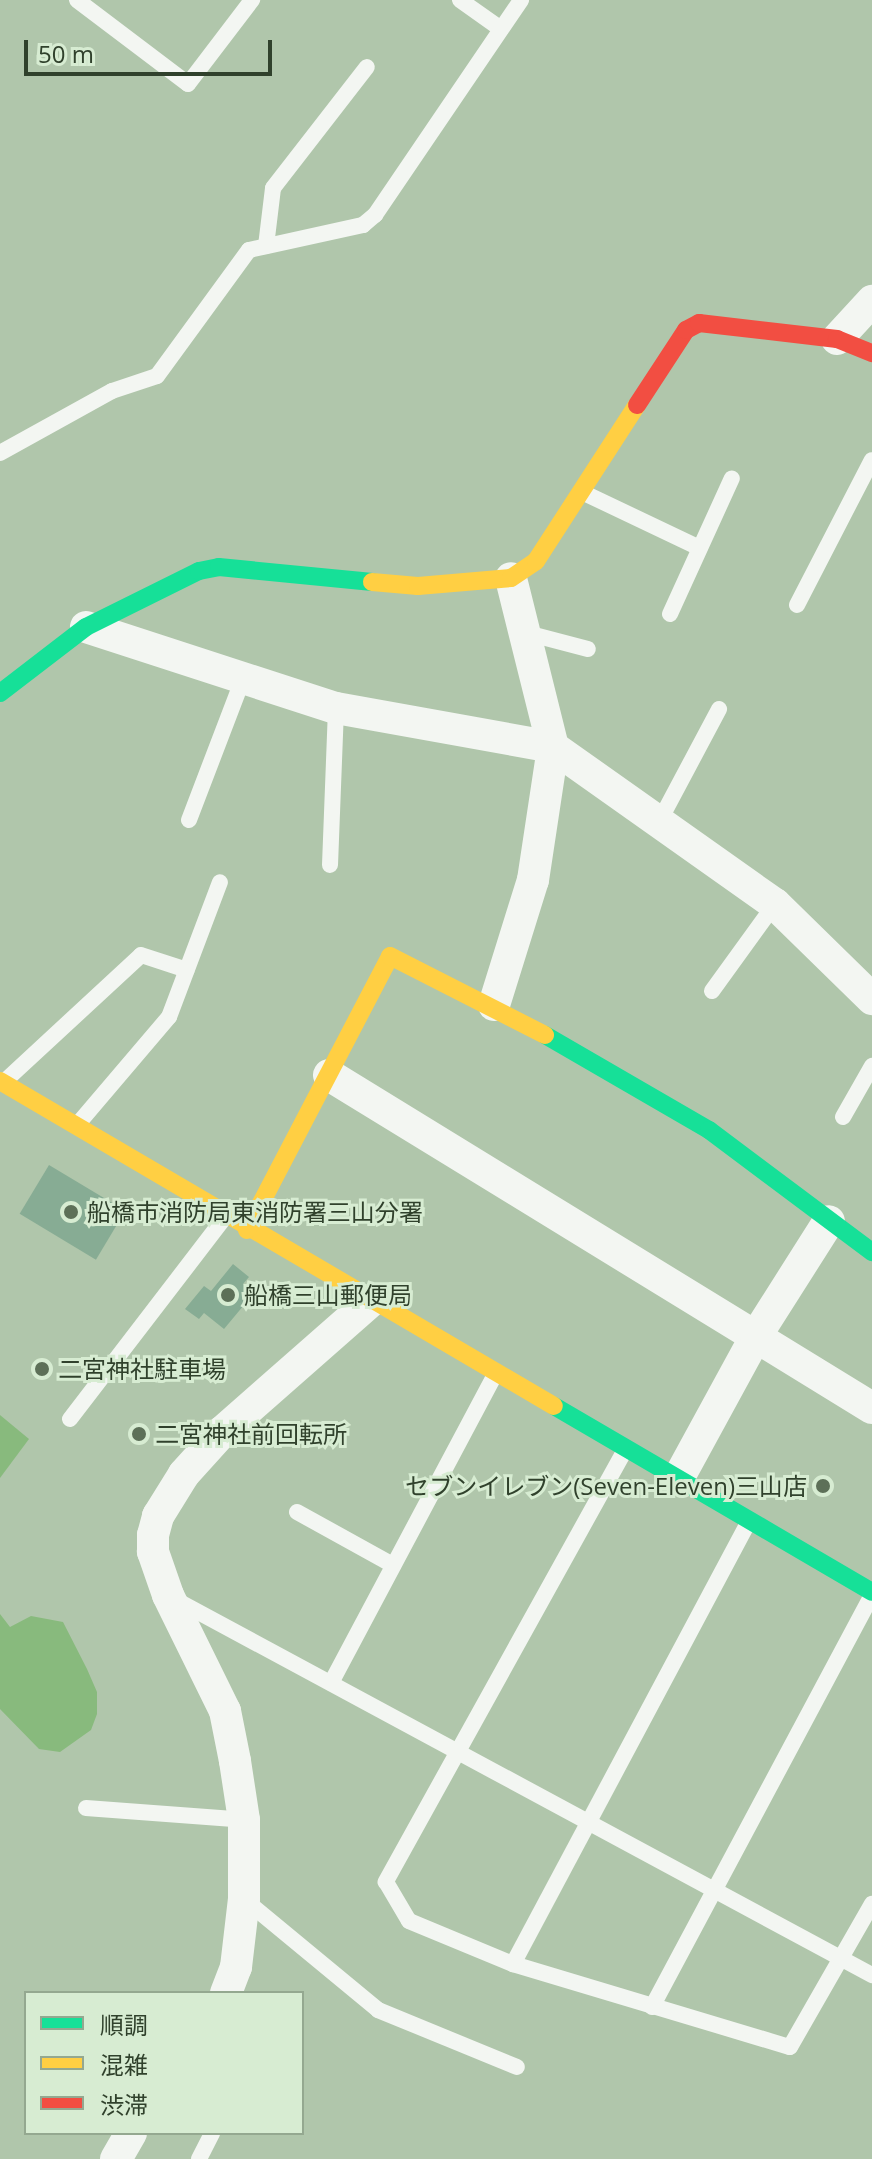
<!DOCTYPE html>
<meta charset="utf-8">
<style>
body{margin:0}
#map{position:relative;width:872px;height:2159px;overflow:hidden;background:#b0c6ab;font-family:"Open Sans","Noto Sans JP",sans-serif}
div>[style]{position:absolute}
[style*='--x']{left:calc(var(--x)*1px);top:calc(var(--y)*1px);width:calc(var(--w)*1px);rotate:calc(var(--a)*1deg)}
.green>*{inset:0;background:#88ba7d}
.building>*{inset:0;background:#87ac94;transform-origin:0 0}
.lane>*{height:16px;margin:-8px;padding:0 8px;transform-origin:8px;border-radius:8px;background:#f3f6f2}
.street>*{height:32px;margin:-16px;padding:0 16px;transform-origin:16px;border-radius:16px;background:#f3f6f2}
.fast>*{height:18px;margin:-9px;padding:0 9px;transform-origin:9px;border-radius:9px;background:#16e098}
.slow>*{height:18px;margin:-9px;padding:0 9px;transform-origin:9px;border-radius:9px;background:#ffcf43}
.jam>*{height:18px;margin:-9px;padding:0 9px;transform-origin:9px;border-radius:9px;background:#f24e42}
.dots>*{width:22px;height:22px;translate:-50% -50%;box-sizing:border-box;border:4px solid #d7ecd2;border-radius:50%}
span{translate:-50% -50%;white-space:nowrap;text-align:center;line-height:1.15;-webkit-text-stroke:6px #d7ecd2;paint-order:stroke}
.poi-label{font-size:24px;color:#30412c}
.left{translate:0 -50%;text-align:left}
.right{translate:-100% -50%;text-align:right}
.legend{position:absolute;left:24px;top:1991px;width:280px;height:144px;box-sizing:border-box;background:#d7ecd2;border:2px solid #94a890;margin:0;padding:10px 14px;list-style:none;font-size:24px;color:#30412c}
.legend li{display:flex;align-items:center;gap:16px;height:40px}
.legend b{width:40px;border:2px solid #94a890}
.scale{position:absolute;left:24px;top:40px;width:248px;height:36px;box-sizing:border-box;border:4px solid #30412c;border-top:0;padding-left:10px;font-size:24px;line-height:28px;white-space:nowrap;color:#30412c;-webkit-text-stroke:6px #d7ecd2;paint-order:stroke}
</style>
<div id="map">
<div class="green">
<div style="clip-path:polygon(0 1415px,29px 1439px,0 1478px)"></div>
<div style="clip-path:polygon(0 1614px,10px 1627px,31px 1616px,63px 1622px,87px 1669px,97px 1692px,97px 1714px,91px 1730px,60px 1752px,39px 1749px,0 1709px)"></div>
</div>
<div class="building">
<div style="left:49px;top:1165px;width:89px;height:57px;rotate:31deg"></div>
<div style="clip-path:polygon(233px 1264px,249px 1277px,243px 1284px,254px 1293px,224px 1329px,204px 1313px,199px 1319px,185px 1309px,204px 1286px,211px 1291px)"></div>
</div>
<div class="lane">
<div style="--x:77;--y:0;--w:139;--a:37.1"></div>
<div style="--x:188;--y:84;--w:106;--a:-52.7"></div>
<div style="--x:460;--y:0;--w:50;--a:35.3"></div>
<div style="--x:266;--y:246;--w:58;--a:-83.1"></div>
<div style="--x:273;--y:188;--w:153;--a:-52.2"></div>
<div style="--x:0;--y:453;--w:128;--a:-29"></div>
<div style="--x:112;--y:391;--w:47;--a:-18.4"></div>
<div style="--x:157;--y:376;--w:156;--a:-53.9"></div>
<div style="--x:249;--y:250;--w:117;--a:-12.4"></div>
<div style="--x:363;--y:225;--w:16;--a:-40"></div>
<div style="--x:375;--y:215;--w:260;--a:-55.8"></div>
<div style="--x:584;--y:493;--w:128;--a:25.4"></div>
<div style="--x:797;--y:605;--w:163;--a:-62.7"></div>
<div style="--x:670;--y:614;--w:149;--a:-65.5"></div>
<div style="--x:523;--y:632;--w:67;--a:14.7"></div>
<div style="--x:189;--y:820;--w:149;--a:-69.1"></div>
<div style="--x:659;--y:822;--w:128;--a:-62"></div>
<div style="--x:330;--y:865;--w:157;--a:-87.8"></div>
<div style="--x:712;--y:991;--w:107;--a:-54.1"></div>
<div style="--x:5;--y:1081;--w:185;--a:-42.8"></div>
<div style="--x:141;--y:955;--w:48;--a:18.1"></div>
<div style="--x:843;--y:1117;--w:59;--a:-60.4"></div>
<div style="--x:77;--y:1125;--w:142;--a:-49.6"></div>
<div style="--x:169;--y:1017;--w:144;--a:-69.3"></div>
<div style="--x:70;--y:1419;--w:255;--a:-52.5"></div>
<div style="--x:625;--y:1450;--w:494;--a:119"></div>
<div style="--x:386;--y:1882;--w:45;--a:59.5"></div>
<div style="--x:409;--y:1921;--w:113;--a:22.5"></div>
<div style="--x:513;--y:1964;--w:289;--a:16.7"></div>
<div style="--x:790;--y:2047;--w:165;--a:-60.2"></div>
<div style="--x:297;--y:1512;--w:110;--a:28.9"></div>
<div style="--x:176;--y:1600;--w:791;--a:28.32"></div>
<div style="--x:331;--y:1683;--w:350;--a:-62"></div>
<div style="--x:86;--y:1808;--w:158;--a:4.3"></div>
<div style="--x:244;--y:1899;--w:174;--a:39.6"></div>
<div style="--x:378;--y:2010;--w:150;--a:22.3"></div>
<div style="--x:513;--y:1964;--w:502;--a:-61.95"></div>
<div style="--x:652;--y:2007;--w:467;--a:-61.9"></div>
<div style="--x:199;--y:2159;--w:29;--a:-63"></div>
</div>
<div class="street">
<div style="--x:837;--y:339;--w:52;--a:-47.4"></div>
<div style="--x:86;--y:627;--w:263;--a:18"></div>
<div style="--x:336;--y:708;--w:220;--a:10.2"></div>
<div style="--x:553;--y:747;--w:272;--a:35.3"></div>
<div style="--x:775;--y:904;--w:136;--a:44.4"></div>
<div style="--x:494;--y:1005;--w:131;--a:-72.7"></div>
<div style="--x:533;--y:880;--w:134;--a:-81.4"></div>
<div style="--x:553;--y:747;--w:174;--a:-104"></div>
<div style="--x:329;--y:1075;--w:637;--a:31.52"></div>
<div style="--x:678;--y:1479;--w:163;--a:-61.4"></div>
<div style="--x:756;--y:1336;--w:136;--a:-57.6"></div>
<div style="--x:226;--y:1993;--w:28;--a:-69"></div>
<div style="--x:236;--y:1967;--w:68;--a:-83.3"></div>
<div style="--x:244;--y:1899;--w:79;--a:-90"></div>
<div style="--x:244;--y:1820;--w:60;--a:-98.7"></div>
<div style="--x:235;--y:1761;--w:51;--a:-101.3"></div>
<div style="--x:225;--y:1711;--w:129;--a:-116.2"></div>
<div style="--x:168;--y:1595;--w:46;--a:-109.2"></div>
<div style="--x:153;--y:1552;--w:17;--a:-90"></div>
<div style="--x:153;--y:1535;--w:20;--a:-75"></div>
<div style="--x:158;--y:1516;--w:49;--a:-58.2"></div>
<div style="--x:184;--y:1474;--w:57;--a:-47.9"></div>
<div style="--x:222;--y:1432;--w:198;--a:-41.3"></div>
<div style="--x:116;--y:2159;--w:30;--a:-60"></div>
</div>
<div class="fast">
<div style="--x:0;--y:693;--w:108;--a:-37.5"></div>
<div style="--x:86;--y:627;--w:126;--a:-26.4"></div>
<div style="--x:199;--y:571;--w:20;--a:-11"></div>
<div style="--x:219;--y:567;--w:154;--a:5.6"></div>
<div style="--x:545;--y:1035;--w:190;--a:30.1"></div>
<div style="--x:709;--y:1130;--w:204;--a:36.8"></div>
<div style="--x:554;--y:1406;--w:368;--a:30.3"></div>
</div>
<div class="slow">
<div style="--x:372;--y:582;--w:46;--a:5"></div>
<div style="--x:418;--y:586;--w:93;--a:-4.9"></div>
<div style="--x:511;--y:578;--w:30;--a:-34"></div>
<div style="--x:536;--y:561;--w:186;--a:-57.1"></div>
<div style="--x:0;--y:1081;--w:642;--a:30.4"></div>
<div style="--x:247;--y:1230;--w:309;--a:-62.4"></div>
<div style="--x:390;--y:956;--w:174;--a:27"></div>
</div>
<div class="jam">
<div style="--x:637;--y:405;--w:90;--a:-56.8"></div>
<div style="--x:686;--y:330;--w:15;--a:-28"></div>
<div style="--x:699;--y:323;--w:139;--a:6.6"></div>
<div style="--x:837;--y:339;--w:38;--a:22"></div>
</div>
<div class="dots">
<div style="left:71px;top:1212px;background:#5d7058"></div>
<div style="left:228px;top:1295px;background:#5d7058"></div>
<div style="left:42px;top:1369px;background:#5d7058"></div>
<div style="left:139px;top:1434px;background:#5d7058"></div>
<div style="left:823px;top:1486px;background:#5d7058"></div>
</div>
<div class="poi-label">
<span class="left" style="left:87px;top:1212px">船橋市消防局東消防署三山分署</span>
<span class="left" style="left:244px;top:1295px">船橋三山郵便局</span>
<span class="left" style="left:58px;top:1369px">二宮神社駐車場</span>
<span class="left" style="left:155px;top:1434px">二宮神社前回転所</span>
<span class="right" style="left:807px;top:1486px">セブンイレブン(Seven-Eleven)三山店</span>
</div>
<ul class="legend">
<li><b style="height:10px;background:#16e098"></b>順調</li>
<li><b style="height:10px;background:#ffcf43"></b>混雑</li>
<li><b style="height:10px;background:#f24e42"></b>渋滞</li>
</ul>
<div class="scale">50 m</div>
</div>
